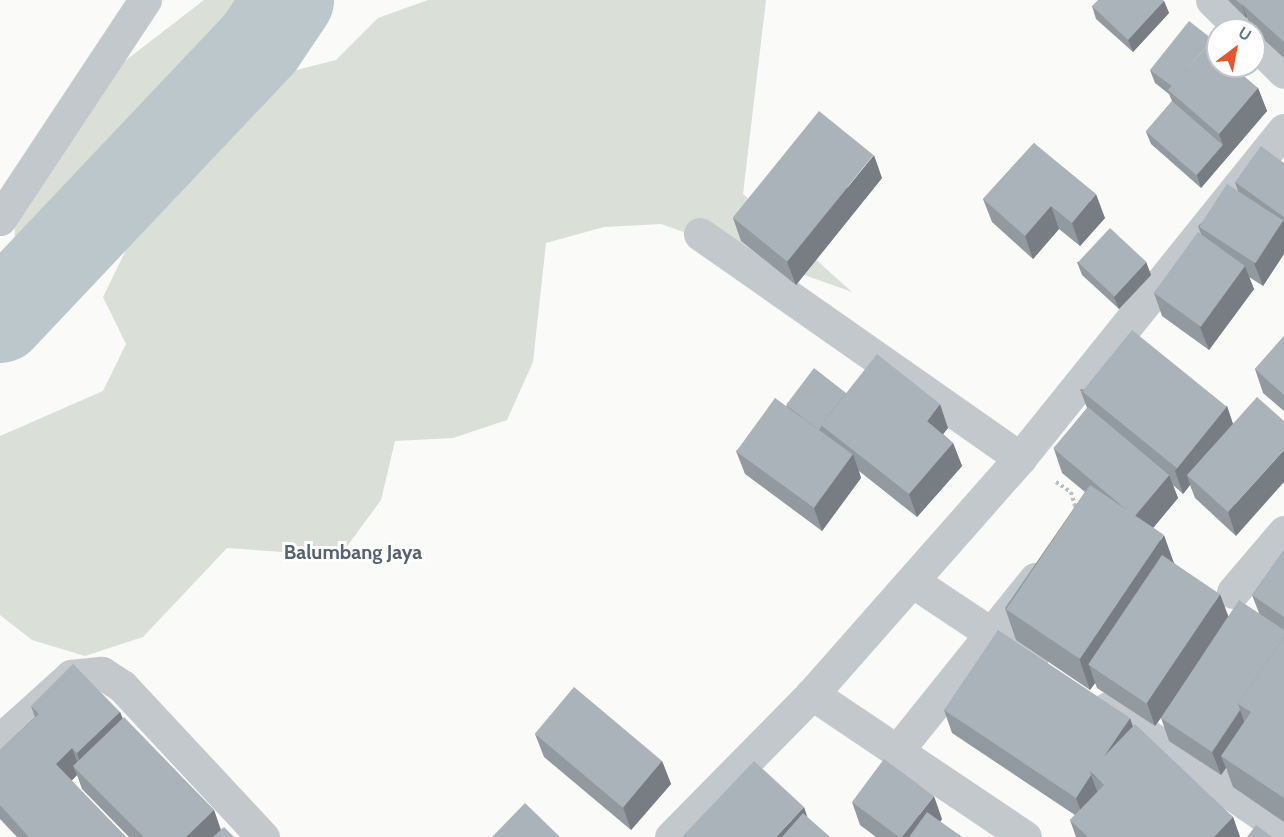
<!DOCTYPE html>
<style>
body{margin:0}
#map{position:relative;width:1284px;height:837px;overflow:hidden;background:#fafaf8;font-family:Cabin,sans-serif}
div>[style]{position:absolute}
[style*='--x']{left:calc(var(--x)*1px);top:calc(var(--y)*1px);width:calc(var(--w)*1px);rotate:calc(var(--a)*1deg)}
.green>*{inset:0;background:#dadfd7}
.river>*{height:90px;margin:-45px;padding:0 45px;transform-origin:45px;border-radius:45px;background:#bbc7cb}
.path>*{height:4px;margin-top:-2px;transform-origin:0;background:repeating-linear-gradient(90deg,#bbbfc2 0 3px,transparent 0 6px)}
.minor>*{height:33px;margin:-16.5px;padding:0 16.5px;transform-origin:16.5px;border-radius:16.5px;background:#c3c8cc}
.wall>*{inset:0;background:#929a9f}
.shaded-wall>*{inset:0;background:#777d82}
.building>*{inset:0;background:#aab3b9;transform-origin:0 0}
span{translate:-50% -50%;white-space:nowrap;text-align:center;line-height:1.15;-webkit-text-stroke:6px #fff;paint-order:stroke}
.neighbourhood-label{font-size:20px;color:#57646e;font-weight:700}
.north{position:absolute;left:1206px;top:18px;width:60px;height:60px;box-sizing:border-box;background:#fff;border:2px solid #c1c8cd;border-radius:50%;rotate:32deg;font-size:16px;font-weight:700;line-height:24px;text-align:center;color:#657683}
.north::after{content:'';display:block;margin:auto;width:21px;height:27px;background:#e4572e;clip-path:polygon(50% 0,100% 100%,50% 72%,0 100%)}
</style>
<div id="map">
<div class="green">
<div style="clip-path:polygon(204px 0,264px 0,260px 43px,281px 74px,336px 60px,378px 18px,428px 0,766px 0,743px 194px,852px 292px,661px 224px,604px 227px,546px 243px,533px 362px,507px 420px,453px 438px,395px 441px,381px 500px,340px 556px,227px 548px,143px 637px,85px 656px,32px 640px,0 615px,0 436px,103px 391px,126px 344px,103px 297px,126px 250px,108px 200px,71px 248px,15px 255px,14px 199px,69px 104px)"></div>
</div>
<div class="river">
<div style="--x:0;--y:318;--w:378;--a:-46.6"></div>
<div style="--x:260;--y:43;--w:52;--a:-56"></div>
</div>
<div class="path">
<div style="--x:1056;--y:482;--w:18;--a:34"></div>
<div style="--x:1071;--y:492;--w:19;--a:74"></div>
</div>
<div class="minor">
<div style="--x:1212;--y:0;--w:42;--a:45"></div>
<div style="--x:1254;--y:42;--w:42;--a:45"></div>
<div style="--x:0;--y:219;--w:263;--a:-56.5"></div>
<div style="--x:700;--y:234;--w:391;--a:35"></div>
<div style="--x:912;--y:581;--w:143;--a:33.6"></div>
<div style="--x:1233;--y:592;--w:79;--a:-49.6"></div>
<div style="--x:1108;--y:708;--w:214;--a:34.7"></div>
<div style="--x:0;--y:740;--w:96;--a:-42"></div>
<div style="--x:71;--y:676;--w:31;--a:-6"></div>
<div style="--x:102;--y:673;--w:24;--a:33"></div>
<div style="--x:122;--y:686;--w:207;--a:47"></div>
<div style="--x:896;--y:752;--w:222;--a:-51.2"></div>
<div style="--x:671;--y:837;--w:201;--a:-45.4"></div>
<div style="--x:1025;--y:837;--w:257;--a:-146.1"></div>
<div style="--x:812;--y:694;--w:315;--a:-48.6"></div>
<div style="--x:1020;--y:458;--w:421;--a:-51.2"></div>
</div>
<div class="wall">
<div style="clip-path:polygon(1228px 0,1284px 0,1284px 58px,1251px 28px,1247px 17px,1246px 18px)"></div>
<div style="clip-path:polygon(1164px 1px,1169px 13px,1133px 52px,1096px 19px,1092px 6px)"></div>
<div style="clip-path:polygon(1218px 66px,1258px 88px,1267px 111px,1201px 188px,1151px 144px,1146px 132px,1172px 101px,1169px 94px,1155px 83px,1150px 70px)"></div>
<div style="clip-path:polygon(1034px 143px,1105px 218px,1080px 246px,1059px 229px,1033px 259px,992px 222px,983px 199px)"></div>
<div style="clip-path:polygon(1284px 163px,1284px 254px,1263px 286px,1249px 277px,1254px 289px,1209px 350px,1162px 316px,1154px 293px,1201px 234px,1198px 226px,1238px 191px,1235px 182px)"></div>
<div style="clip-path:polygon(882px 178px,796px 285px,741px 241px,733px 218px)"></div>
<div style="clip-path:polygon(1077px 262px,1146px 262px,1151px 275px,1119px 309px,1082px 275px)"></div>
<div style="clip-path:polygon(1284px 336px,1284px 411px,1263px 393px,1255px 369px)"></div>
<div style="clip-path:polygon(1080px 389px,1227px 406px,1233px 424px,1236px 536px,1195px 498px,1190px 485px,1183px 494px,1173px 485px,1178px 498px,1153px 528px,1174px 563px,1228px 616px,1259px 613px,1252px 595px,1284px 550px,1284px 822px,1233px 787px,1226px 768px,1221px 775px,1169px 741px,1161px 718px,1155px 726px,1097px 688px,1095px 683px,1090px 690px,1016px 640px,1005px 608px,1085px 492px,1062px 473px,1054px 449px,1087px 408px)"></div>
<div style="clip-path:polygon(846px 393px,948px 428px,943px 434px,953px 443px,962px 466px,917px 517px,859px 471px,861px 478px,822px 531px,745px 474px,736px 451px,786px 406px)"></div>
<div style="clip-path:polygon(31px 706px,120px 712px,123px 719px,214px 810px,221px 830px,234px 837px,129px 837px,82px 789px,77px 775px,71px 781px,126px 837px,17px 837px,0 819px,0 750px,35px 717px)"></div>
<div style="clip-path:polygon(944px 710px,1133px 727px,1233px 817px,1240px 837px,1076px 837px,1070px 820px,1075px 815px,952px 733px)"></div>
<div style="clip-path:polygon(535px 734px,662px 761px,671px 784px,631px 830px,544px 757px)"></div>
<div style="clip-path:polygon(852px 802px,942px 819px,940px 822px,962px 837px,876px 837px,860px 825px)"></div>
</div>
<div class="shaded-wall">
<div style="clip-path:polygon(1164px 1px,1169px 13px,1133px 52px,1128px 40px)"></div>
<div style="clip-path:polygon(1242px 5px,1247px 17px,1246px 18px)"></div>
<div style="clip-path:polygon(1216px 42px,1218px 48px,1218px 57px,1182px 103px,1177px 91px)"></div>
<div style="clip-path:polygon(1258px 88px,1267px 111px,1201px 188px,1197px 175px,1223px 145px,1219px 134px)"></div>
<div style="clip-path:polygon(874px 155px,882px 178px,796px 285px,787px 262px)"></div>
<div style="clip-path:polygon(1096px 194px,1105px 218px,1080px 246px,1072px 223px)"></div>
<div style="clip-path:polygon(1051px 206px,1059px 229px,1033px 259px,1025px 236px)"></div>
<div style="clip-path:polygon(1283px 220px,1284px 224px,1284px 254px,1263px 286px,1254px 263px)"></div>
<div style="clip-path:polygon(1146px 262px,1151px 275px,1119px 309px,1114px 297px)"></div>
<div style="clip-path:polygon(1245px 266px,1254px 289px,1209px 350px,1200px 327px)"></div>
<div style="clip-path:polygon(940px 404px,948px 428px,935px 444px,927px 421px)"></div>
<div style="clip-path:polygon(1227px 406px,1235px 430px,1187px 475px,1190px 485px,1183px 494px,1175px 471px)"></div>
<div style="clip-path:polygon(953px 443px,962px 466px,917px 517px,909px 494px)"></div>
<div style="clip-path:polygon(1284px 450px,1284px 482px,1236px 536px,1228px 512px)"></div>
<div style="clip-path:polygon(853px 454px,861px 478px,822px 531px,814px 508px)"></div>
<div style="clip-path:polygon(1169px 475px,1178px 498px,1143px 540px,1135px 516px)"></div>
<div style="clip-path:polygon(1164px 535px,1175px 566px,1089px 665px,1095px 683px,1090px 690px,1079px 658px)"></div>
<div style="clip-path:polygon(1220px 594px,1229px 618px,1155px 726px,1147px 703px)"></div>
<div style="clip-path:polygon(1240px 710px,1248px 733px,1221px 756px,1226px 768px,1221px 775px,1212px 752px)"></div>
<div style="clip-path:polygon(120px 712px,129px 735px,85px 777px,77px 753px)"></div>
<div style="clip-path:polygon(1130px 718px,1138px 741px,1104px 785px,1092px 774px)"></div>
<div style="clip-path:polygon(72px 748px,81px 772px,73px 766px,77px 775px,64px 788px,56px 764px)"></div>
<div style="clip-path:polygon(662px 761px,671px 784px,631px 830px,623px 807px)"></div>
<div style="clip-path:polygon(1091px 775px,1100px 799px,1085px 822px,1076px 798px)"></div>
<div style="clip-path:polygon(934px 796px,942px 819px,928px 837px,902px 837px)"></div>
<div style="clip-path:polygon(804px 807px,812px 831px,806px 837px,776px 837px)"></div>
<div style="clip-path:polygon(214px 810px,222px 834px,219px 837px,186px 837px)"></div>
<div style="clip-path:polygon(1233px 817px,1240px 837px,1214px 837px)"></div>
</div>
<div class="building">
<div style="clip-path:polygon(1098px 0,1163px 0,1164px 1px,1128px 40px,1092px 6px)"></div>
<div style="clip-path:polygon(1236px 0,1246px 0,1242px 5px)"></div>
<div style="clip-path:polygon(1246px 0,1284px 0,1284px 42px,1242px 4px)"></div>
<div style="clip-path:polygon(1189px 21px,1216px 42px,1211px 48px,1208px 45px,1172px 86px,1150px 70px)"></div>
<div style="clip-path:polygon(1208px 45px,1218px 54px,1218px 66px,1232px 66px,1258px 88px,1219px 134px,1168px 90px)"></div>
<div style="left:1172px;top:101px;width:67px;height:40px;rotate:41deg"></div>
<div style="left:819px;top:111px;width:70px;height:137px;rotate:39deg"></div>
<div style="clip-path:polygon(1034px 143px,1096px 194px,1072px 223px,1051px 206px,1025px 236px,983px 199px)"></div>
<div style="clip-path:polygon(1261px 146px,1284px 163px,1284px 217px,1235px 182px)"></div>
<div style="left:1227px;top:184px;width:67px;height:51px;rotate:33deg"></div>
<div style="left:1110px;top:228px;width:50px;height:47px;rotate:43deg"></div>
<div style="left:1198px;top:232px;width:58px;height:75px;rotate:36deg"></div>
<div style="left:1132px;top:330px;width:122px;height:79px;rotate:39deg"></div>
<div style="clip-path:polygon(1284px 336px,1284px 395px,1255px 369px)"></div>
<div style="clip-path:polygon(877px 354px,940px 404px,927px 421px,953px 443px,909px 494px,821px 425px)"></div>
<div style="clip-path:polygon(814px 368px,846px 393px,821px 425px,822px 425px,819px 430px,786px 405px)"></div>
<div style="clip-path:polygon(1257px 397px,1284px 421px,1284px 450px,1228px 512px,1187px 475px)"></div>
<div style="left:775px;top:398px;width:96px;height:66px;rotate:36deg"></div>
<div style="left:1088px;top:407px;width:106px;height:54px;rotate:40deg"></div>
<div style="left:1090px;top:485px;width:89px;height:150px;rotate:34deg"></div>
<div style="clip-path:polygon(1284px 550px,1284px 617px,1252px 595px)"></div>
<div style="left:1162px;top:555px;width:70px;height:132px;rotate:34deg"></div>
<div style="clip-path:polygon(1239px 600px,1284px 630px,1284px 637px,1238px 704px,1240px 710px,1212px 752px,1161px 718px)"></div>
<div style="clip-path:polygon(998px 630px,1130px 718px,1103px 758px,1090px 771px,1091px 775px,1076px 798px,944px 710px)"></div>
<div style="clip-path:polygon(1284px 637px,1284px 798px,1221px 756px,1251px 712px,1238px 704px)"></div>
<div style="clip-path:polygon(73px 664px,120px 712px,77px 753px,72px 748px,56px 764px,126px 837px,29px 837px,0 805px,0 750px,39px 714px,31px 706px)"></div>
<div style="left:574px;top:687px;width:115px;height:61px;rotate:40deg"></div>
<div style="clip-path:polygon(124px 717px,214px 810px,186px 837px,144px 837px,73px 766px)"></div>
<div style="clip-path:polygon(1135px 724px,1233px 817px,1214px 837px,1088px 837px,1070px 820px,1104px 785px,1090px 771px)"></div>
<div style="clip-path:polygon(884px 759px,934px 796px,902px 837px,899px 837px,852px 802px)"></div>
<div style="clip-path:polygon(754px 761px,804px 807px,776px 837px,682px 837px)"></div>
<div style="clip-path:polygon(525px 803px,560px 837px,492px 837px)"></div>
<div style="clip-path:polygon(927px 812px,962px 837px,909px 837px)"></div>
<div style="clip-path:polygon(803px 813px,830px 837px,782px 837px)"></div>
<div style="clip-path:polygon(1256px 825px,1272px 837px,1247px 837px)"></div>
<div style="clip-path:polygon(224px 827px,234px 837px,213px 837px)"></div>
</div>
<div class="neighbourhood-label">
<span style="left:353px;top:552px">Balumbang Jaya</span>
</div>
<div class="north">U</div>
</div>
